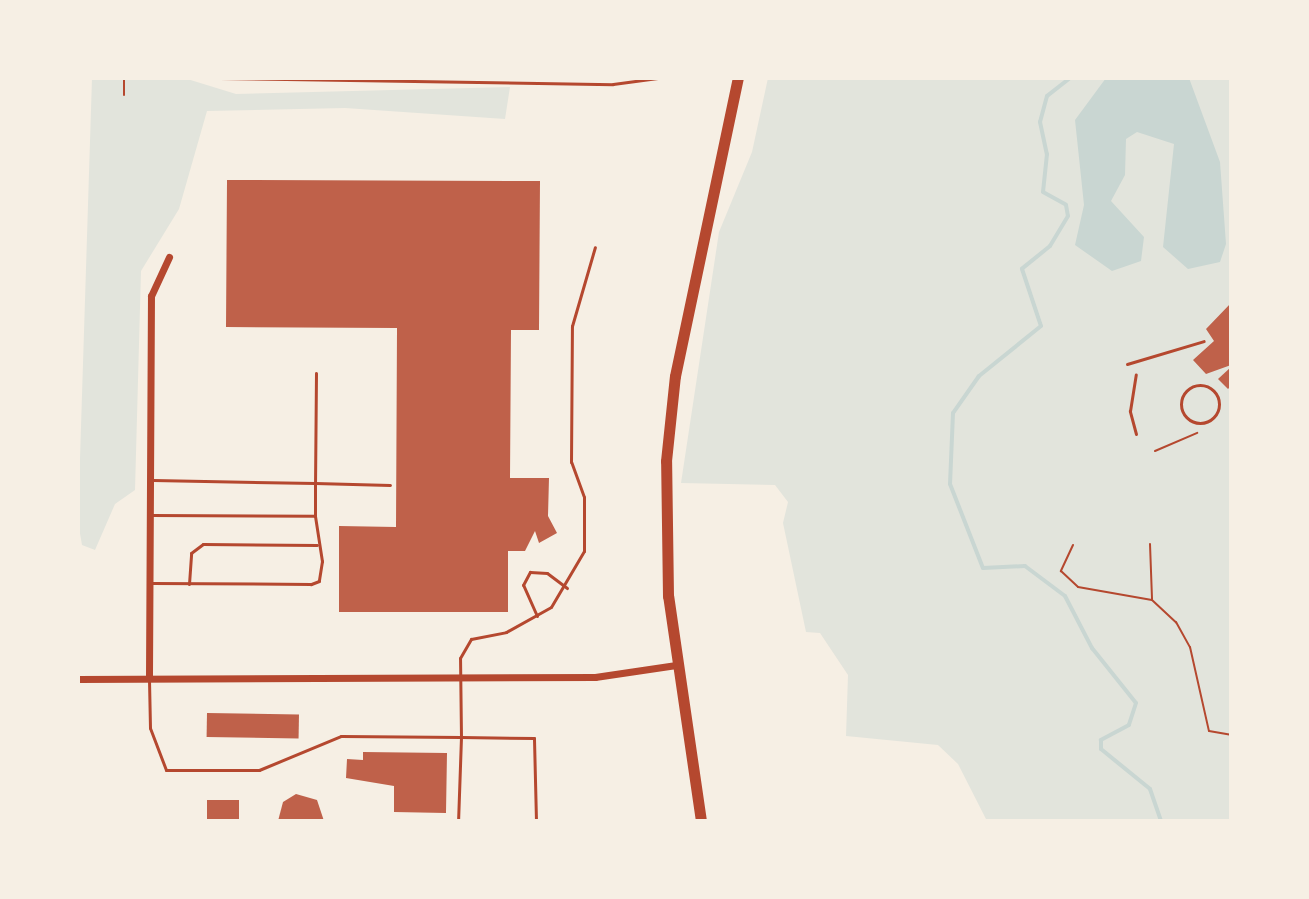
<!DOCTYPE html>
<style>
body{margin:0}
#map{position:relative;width:1309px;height:899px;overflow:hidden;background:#f6efe4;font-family:"Varela Round",sans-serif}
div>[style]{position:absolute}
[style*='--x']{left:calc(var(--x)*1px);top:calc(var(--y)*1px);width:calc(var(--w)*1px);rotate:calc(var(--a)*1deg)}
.green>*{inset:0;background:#e2e4dc}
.water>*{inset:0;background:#c9d6d2}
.stream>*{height:4px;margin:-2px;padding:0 2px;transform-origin:2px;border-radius:2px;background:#c9d6d2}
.building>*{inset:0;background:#bf614a;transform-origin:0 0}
.path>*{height:2px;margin:-1px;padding:0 1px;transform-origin:1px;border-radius:1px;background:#b5482f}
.service>*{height:3px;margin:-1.5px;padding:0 1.5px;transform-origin:1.5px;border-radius:1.5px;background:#b5482f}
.service>.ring{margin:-1.5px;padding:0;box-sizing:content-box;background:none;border:3px solid #b5482f;border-radius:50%}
.minor>*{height:7px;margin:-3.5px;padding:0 3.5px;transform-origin:3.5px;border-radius:3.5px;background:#b5482f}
.primary>*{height:11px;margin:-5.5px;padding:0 5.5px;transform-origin:5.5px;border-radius:5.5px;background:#b5482f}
span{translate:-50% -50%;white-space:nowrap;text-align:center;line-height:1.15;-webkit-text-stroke:8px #f6efe4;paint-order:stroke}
.frame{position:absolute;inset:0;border:80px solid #f6efe4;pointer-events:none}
</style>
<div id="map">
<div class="green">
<div style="clip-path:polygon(92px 78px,184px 78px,236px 94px,510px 87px,505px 119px,345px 108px,207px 111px,179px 209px,141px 271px,135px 490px,115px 504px,95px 550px,82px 545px,78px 522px)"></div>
<div style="clip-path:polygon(768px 78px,1231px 78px,1231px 821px,987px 821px,958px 764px,938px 745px,846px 736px,848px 675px,820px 633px,806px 632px,783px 523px,788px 502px,775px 485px,681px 483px,719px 232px,752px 152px)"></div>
</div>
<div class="water">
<div style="clip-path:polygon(1106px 78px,1189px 78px,1220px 162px,1226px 244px,1220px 262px,1188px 269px,1163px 247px,1174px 144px,1137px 132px,1126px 139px,1125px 175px,1111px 201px,1144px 237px,1141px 261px,1112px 271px,1075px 245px,1084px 205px,1075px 120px)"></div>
</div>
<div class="stream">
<div style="--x:1070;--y:78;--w:29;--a:142"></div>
<div style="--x:1047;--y:96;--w:27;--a:105"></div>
<div style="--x:1040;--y:122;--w:33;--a:78"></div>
<div style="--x:1047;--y:154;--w:38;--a:96"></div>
<div style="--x:1043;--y:192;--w:26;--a:29"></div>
<div style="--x:1066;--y:205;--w:11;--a:80"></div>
<div style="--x:1068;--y:216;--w:35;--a:121"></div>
<div style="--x:1050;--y:246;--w:36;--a:141"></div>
<div style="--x:1022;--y:269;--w:60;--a:71.6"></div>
<div style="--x:1041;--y:326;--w:80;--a:141.1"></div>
<div style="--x:979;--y:376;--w:45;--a:125.1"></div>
<div style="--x:953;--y:413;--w:71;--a:92.4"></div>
<div style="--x:950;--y:484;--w:90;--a:68.6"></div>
<div style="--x:983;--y:568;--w:42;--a:-2.7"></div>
<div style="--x:1025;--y:566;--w:50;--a:36.9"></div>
<div style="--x:1065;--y:596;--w:59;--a:62.6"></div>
<div style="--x:1092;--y:648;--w:70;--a:51.3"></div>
<div style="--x:1136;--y:703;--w:23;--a:108"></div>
<div style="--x:1129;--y:725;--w:32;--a:152"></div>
<div style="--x:1101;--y:740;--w:9;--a:90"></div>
<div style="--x:1101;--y:749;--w:63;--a:39.2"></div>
<div style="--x:1150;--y:789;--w:34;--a:71"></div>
</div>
<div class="building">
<div style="clip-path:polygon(227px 180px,540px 181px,539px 330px,511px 330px,510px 478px,549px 478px,548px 516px,557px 533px,539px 543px,535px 531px,525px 551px,508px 551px,508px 612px,339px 612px,339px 526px,396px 527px,397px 328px,226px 327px)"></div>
<div style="clip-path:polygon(1231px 303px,1231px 365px,1206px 374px,1193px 360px,1214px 341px,1206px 329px)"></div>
<div style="clip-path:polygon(1231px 367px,1231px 386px,1228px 389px,1218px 379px)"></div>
<div style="left:207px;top:713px;width:92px;height:24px;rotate:1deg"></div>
<div style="clip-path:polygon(363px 752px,447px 753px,446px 813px,394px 812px,394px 786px,346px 778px,347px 759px,363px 760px)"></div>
<div style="clip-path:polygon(296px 794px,317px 800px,324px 821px,278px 821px,283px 802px)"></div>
<div style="left:207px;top:800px;width:32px;height:21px"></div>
</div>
<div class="path">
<div style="--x:124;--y:78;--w:17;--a:90"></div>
<div style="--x:1155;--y:451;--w:46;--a:-23.2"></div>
<div style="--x:1150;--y:544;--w:55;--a:87.9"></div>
<div style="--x:1073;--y:545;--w:29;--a:115"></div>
<div style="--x:1061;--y:571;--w:23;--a:43"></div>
<div style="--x:1078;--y:587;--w:75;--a:10"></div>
<div style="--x:1152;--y:600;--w:33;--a:43"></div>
<div style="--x:1176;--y:622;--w:29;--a:61"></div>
<div style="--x:1190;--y:647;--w:86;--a:77.3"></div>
<div style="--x:1209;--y:731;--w:22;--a:10"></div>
</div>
<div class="service">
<div style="--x:220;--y:78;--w:393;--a:0.9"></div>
<div style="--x:613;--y:84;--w:45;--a:-7.6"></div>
<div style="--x:1127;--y:364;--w:80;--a:-16.6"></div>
<div style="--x:316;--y:373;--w:110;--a:90.5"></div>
<div style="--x:315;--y:483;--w:75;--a:1.5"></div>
<div class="ring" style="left:1181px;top:385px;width:35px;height:35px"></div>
<div style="--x:1136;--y:434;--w:24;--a:-105"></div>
<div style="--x:1130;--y:411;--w:37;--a:-81"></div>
<div style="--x:153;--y:480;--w:162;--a:1.1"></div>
<div style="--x:315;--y:483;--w:33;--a:90"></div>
<div style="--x:151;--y:515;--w:164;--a:0.3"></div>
<div style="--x:315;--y:516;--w:46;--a:81.2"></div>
<div style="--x:322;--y:561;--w:20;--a:99"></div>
<div style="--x:319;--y:581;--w:9;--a:159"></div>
<div style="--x:311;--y:584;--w:159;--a:-179.6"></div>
<div style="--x:189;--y:584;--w:31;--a:-86"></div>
<div style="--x:191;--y:553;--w:15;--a:-37"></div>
<div style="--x:203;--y:544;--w:114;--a:0.5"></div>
<div style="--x:537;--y:616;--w:34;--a:-114"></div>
<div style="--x:523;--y:585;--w:15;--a:-62"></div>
<div style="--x:530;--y:572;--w:17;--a:3"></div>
<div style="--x:547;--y:573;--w:25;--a:37"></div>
<div style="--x:149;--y:680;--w:48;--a:88.8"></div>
<div style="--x:150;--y:728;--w:45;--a:69.1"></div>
<div style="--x:166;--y:770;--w:93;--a:0"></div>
<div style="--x:259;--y:770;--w:89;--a:-22.5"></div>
<div style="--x:341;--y:736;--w:120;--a:0.5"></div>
<div style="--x:461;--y:737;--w:84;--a:92"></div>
<div style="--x:536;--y:821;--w:83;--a:-91.4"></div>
<div style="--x:534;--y:738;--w:73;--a:-179.2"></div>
<div style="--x:461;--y:737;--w:79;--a:-90.7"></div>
<div style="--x:460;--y:658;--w:22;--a:-60"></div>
<div style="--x:471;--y:639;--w:36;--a:-11"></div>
<div style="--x:506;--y:632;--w:51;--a:-29.1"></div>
<div style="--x:551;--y:607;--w:65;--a:-59.5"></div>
<div style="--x:584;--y:551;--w:54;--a:-90"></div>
<div style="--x:584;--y:497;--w:37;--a:-110"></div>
<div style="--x:571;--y:462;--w:136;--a:-89.6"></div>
<div style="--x:572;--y:326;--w:82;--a:-73.8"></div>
</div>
<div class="minor">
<div style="--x:149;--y:675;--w:379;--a:-89.7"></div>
<div style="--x:151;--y:296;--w:43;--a:-65.2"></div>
<div style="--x:78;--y:679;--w:517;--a:-0.22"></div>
<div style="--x:595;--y:677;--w:82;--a:-8.4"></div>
</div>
<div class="primary">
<div style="--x:701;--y:821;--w:227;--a:-98.3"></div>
<div style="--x:668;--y:596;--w:135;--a:-90.8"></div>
<div style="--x:666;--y:461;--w:85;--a:-84"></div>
<div style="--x:675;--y:376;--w:305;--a:-78.1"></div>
</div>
<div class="frame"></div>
</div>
